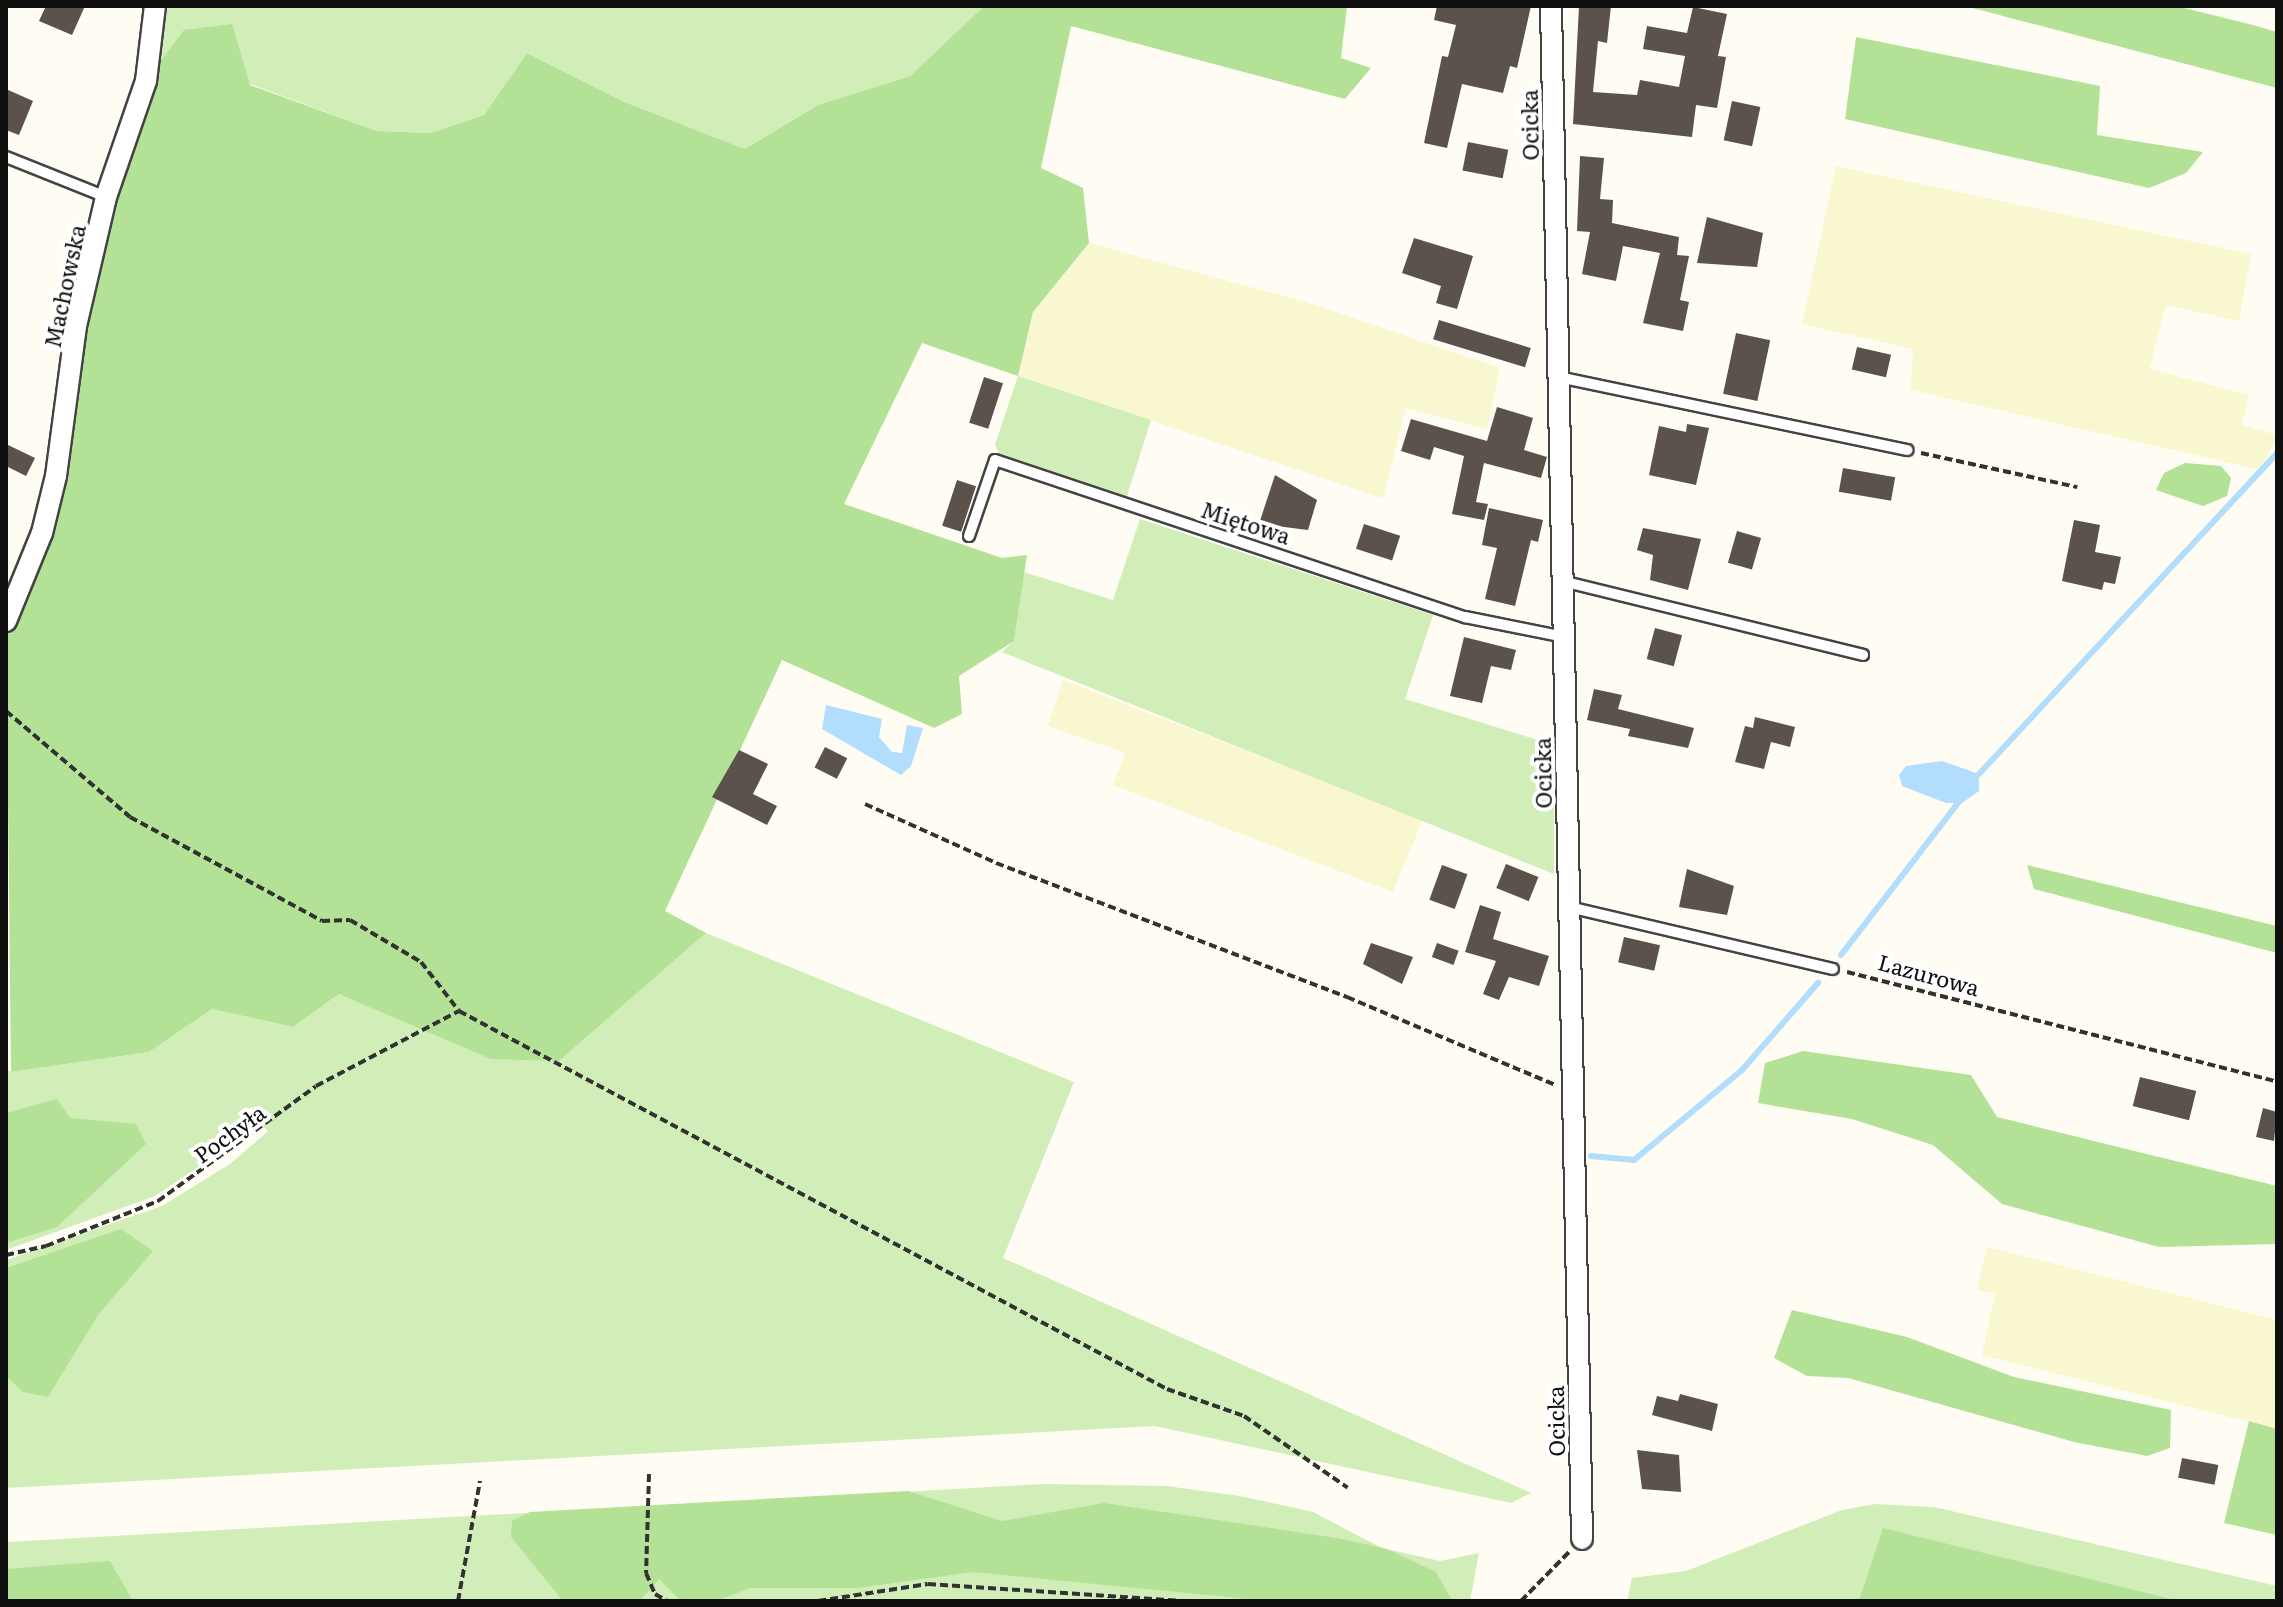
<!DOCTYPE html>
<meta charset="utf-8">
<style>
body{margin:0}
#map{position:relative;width:2283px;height:1607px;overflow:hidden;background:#fffdf3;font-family:Literata,serif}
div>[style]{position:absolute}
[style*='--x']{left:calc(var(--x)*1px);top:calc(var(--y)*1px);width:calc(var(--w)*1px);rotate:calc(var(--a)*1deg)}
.farmland>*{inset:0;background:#f8f7d0}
.green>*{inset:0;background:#d1eeb8}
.forest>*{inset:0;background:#b3e196}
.water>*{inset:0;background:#b2ddfc}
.stream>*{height:6px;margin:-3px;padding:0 3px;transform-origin:3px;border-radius:3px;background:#b2ddfc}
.building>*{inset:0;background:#5a524b;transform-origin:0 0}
.path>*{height:4px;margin-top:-2px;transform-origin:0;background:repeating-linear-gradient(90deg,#323232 0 8px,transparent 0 12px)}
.roads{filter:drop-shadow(2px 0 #434343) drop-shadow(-2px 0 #434343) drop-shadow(0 2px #434343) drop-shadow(0 -2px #434343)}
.service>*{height:10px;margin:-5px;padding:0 5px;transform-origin:5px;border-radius:5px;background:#fff}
.minor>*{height:20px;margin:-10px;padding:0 10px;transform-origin:10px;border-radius:10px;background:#fff}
span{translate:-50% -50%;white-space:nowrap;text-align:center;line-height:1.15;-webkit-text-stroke:8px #fff;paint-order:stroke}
.street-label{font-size:22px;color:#101010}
.frame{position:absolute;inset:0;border:8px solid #101010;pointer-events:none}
</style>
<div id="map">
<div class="farmland">
<div style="clip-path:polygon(1836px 166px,2251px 254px,2239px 321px,2166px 305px,2150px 369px,2249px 395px,2242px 425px,2277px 435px,2261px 470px,1911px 390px,1913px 349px,1802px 324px)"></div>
<div style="clip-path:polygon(1089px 243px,1309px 303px,1500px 368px,1487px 429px,1406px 408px,1383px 498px,1018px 376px,1033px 312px)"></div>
<div style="clip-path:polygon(1063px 680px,1423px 819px,1393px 892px,1113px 785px,1125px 753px,1048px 726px)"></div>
<div style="clip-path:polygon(1987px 1247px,2277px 1320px,2277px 1429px,1982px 1355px,1995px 1294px,1977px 1290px)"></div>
</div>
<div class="green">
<div style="clip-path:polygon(155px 6px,984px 6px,910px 76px,818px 105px,745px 149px,622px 101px,527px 53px,484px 115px,431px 133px,377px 131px,250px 84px,146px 81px)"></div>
<div style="clip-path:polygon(1018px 376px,1151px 420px,1127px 496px,999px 453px,995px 445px)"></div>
<div style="clip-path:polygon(1140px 519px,1433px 615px,1405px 699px,1554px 745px,1554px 874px,1002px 652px,1014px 640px,1024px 572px,1113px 600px)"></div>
<div style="clip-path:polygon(706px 933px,1074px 1082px,1003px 1258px,1531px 1493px,1511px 1503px,1155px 1426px,6px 1488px,6px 1260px,162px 1206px,230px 1164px,268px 1131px,261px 1125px,155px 1196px,6px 1250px,6px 1068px,11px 1072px,149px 1052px,212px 1009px,293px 1027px,339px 994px,559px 1061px)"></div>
<div style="clip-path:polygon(1043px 1484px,1166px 1486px,1240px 1496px,1313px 1512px,1382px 1548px,1440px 1561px,1479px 1553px,1470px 1601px,6px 1601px,6px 1542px)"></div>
<div style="clip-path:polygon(1875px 1504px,1934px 1507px,2277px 1586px,2277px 1601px,1627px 1601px,1632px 1578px,1686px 1571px,1842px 1510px)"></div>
</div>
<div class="forest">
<div style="clip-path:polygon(984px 6px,1347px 6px,1341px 58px,1371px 68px,1345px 99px,1071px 26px,1041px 168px,1083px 188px,1089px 243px,1033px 312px,1018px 376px,922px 343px,844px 504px,1002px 558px,1027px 555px,1014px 641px,959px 676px,962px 714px,934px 728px,782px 660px,665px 911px,706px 933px,559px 1061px,491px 1059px,339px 994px,293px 1027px,212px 1009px,149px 1052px,11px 1072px,6px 621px,32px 555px,76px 326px,146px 81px,184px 30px,232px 24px,250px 85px,377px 131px,431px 133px,484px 115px,527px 53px,622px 101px,745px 149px,818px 105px,910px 76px)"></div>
<div style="clip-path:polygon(1965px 6px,2176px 6px,2253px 25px,2277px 32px,2277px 88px)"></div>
<div style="clip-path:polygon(1856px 37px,2100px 86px,2097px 135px,2203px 152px,2186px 173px,2149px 188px,1845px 119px)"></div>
<div style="clip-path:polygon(2185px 463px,2221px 466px,2231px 478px,2227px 496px,2203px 506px,2156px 490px,2164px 473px)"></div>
<div style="clip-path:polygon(2027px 865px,2277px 926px,2277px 953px,2034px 889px)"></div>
<div style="clip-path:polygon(1803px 1051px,1971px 1075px,1997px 1117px,2277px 1186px,2277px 1244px,2159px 1247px,2002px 1204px,1933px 1145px,1852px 1119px,1758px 1103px,1765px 1063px)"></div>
<div style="clip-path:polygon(57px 1099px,70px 1118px,136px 1124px,146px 1144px,57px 1227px,6px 1243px,6px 1113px)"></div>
<div style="clip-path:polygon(121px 1229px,153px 1251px,98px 1315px,48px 1397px,23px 1392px,6px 1376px,6px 1268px)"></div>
<div style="clip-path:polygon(1792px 1310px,1907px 1337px,2014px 1377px,2171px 1410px,2170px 1448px,2147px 1456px,2074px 1442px,1848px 1378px,1807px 1376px,1774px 1358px)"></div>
<div style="clip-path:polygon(2249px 1421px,2277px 1429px,2277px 1535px,2224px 1523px)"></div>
<div style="clip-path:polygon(908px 1491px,1002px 1521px,1104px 1503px,1337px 1538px,1387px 1549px,1436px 1572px,1452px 1601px,1269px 1601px,973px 1572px,858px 1588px,750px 1588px,716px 1601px,681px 1601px,659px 1579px,640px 1601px,563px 1601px,511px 1537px,512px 1521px,530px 1512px)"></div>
<div style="clip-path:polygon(1883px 1528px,2175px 1600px,2179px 1601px,1859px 1601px)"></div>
<div style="clip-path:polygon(110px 1561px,133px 1601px,6px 1601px,6px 1569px)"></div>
</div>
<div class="water">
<div style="clip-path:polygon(826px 705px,882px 719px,879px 737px,892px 752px,902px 753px,907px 725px,923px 728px,911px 766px,901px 775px,822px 729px)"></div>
<div style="clip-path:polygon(1942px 761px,1979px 774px,1979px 791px,1962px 803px,1946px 803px,1902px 786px,1899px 775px,1906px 766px)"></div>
</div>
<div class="stream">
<div style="--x:1979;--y:774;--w:438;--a:-47.1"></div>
<div style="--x:1841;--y:955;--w:192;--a:-52.4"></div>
<div style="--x:1591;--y:1156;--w:43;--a:5.3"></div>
<div style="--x:1634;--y:1160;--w:141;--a:-39.8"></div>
<div style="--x:1742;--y:1070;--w:116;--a:-48.9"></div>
</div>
<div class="building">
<div style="clip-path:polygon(46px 6px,85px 6px,72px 35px,39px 21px)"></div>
<div style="clip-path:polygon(1437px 6px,1531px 6px,1517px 68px,1510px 66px,1503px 93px,1462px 84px,1447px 148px,1424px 143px,1442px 56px,1448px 57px,1456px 25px,1434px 20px)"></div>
<div style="clip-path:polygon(1579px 6px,1611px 6px,1607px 43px,1598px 41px,1593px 92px,1637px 95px,1640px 80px,1679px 87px,1685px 56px,1643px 49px,1647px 26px,1687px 33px,1693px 7px,1727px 14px,1718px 56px,1726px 57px,1717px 108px,1696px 105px,1692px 137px,1573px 124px)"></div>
<div style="clip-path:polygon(6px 89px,33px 101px,19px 135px,6px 130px)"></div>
<div style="left:1732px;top:101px;width:29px;height:40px;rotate:12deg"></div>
<div style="left:1468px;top:142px;width:41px;height:29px;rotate:11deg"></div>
<div style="clip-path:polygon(1580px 156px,1604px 158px,1600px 199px,1613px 200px,1612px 223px,1679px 237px,1677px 255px,1689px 256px,1680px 300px,1689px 302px,1683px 331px,1643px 323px,1660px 253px,1623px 246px,1616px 281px,1582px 274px,1590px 232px,1577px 231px)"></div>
<div style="clip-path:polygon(1707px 217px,1763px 233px,1757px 267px,1697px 263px)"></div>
<div style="clip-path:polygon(1414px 238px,1473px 256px,1457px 309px,1436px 303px,1441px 286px,1402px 273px)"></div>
<div style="left:1439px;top:320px;width:96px;height:20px;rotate:17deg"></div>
<div style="left:1736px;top:333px;width:35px;height:62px;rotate:12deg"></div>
<div style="left:1857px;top:347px;width:35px;height:23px;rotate:13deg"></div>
<div style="left:984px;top:377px;width:20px;height:48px;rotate:18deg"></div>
<div style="clip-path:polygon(1497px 407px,1533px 418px,1524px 450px,1547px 457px,1541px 478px,1484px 463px,1476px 502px,1488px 504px,1484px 520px,1452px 514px,1464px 456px,1434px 447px,1430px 460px,1401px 451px,1411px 419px,1487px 441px)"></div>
<div style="clip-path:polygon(1687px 424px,1709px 428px,1696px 485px,1649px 475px,1659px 426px,1686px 432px)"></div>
<div style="clip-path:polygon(6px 444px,35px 458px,26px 476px,6px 466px)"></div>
<div style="left:1843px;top:468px;width:53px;height:24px;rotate:10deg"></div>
<div style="clip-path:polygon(1275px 475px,1317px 500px,1308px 530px,1259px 524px)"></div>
<div style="left:957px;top:480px;width:20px;height:48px;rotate:18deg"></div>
<div style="clip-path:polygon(1489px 508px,1543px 520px,1538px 542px,1531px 540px,1515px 606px,1485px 599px,1497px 548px,1482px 545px)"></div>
<div style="clip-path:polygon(2074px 520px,2100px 525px,2095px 552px,2121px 557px,2115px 584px,2104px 582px,2102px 590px,2062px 581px)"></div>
<div style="left:1364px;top:524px;width:38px;height:26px;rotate:18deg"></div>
<div style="clip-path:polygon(1643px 528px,1701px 539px,1688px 590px,1650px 580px,1653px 555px,1637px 550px)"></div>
<div style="left:1737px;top:531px;width:25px;height:33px;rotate:16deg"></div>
<div style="left:1655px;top:628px;width:28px;height:32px;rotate:15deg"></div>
<div style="clip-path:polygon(1464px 637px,1516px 650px,1511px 670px,1491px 666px,1482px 703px,1450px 696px)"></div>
<div style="clip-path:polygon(1594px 689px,1622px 695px,1618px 709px,1694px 728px,1688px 748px,1628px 736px,1630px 729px,1587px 720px)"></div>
<div style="clip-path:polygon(1755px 717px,1795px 727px,1790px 747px,1771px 742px,1764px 769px,1735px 762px,1745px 726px,1753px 728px)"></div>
<div style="left:825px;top:747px;width:25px;height:23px;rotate:27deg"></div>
<div style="clip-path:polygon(739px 750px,768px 764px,753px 794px,777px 806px,767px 825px,712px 797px)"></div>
<div style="left:1506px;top:864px;width:35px;height:26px;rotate:22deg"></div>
<div style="left:1442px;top:865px;width:27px;height:37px;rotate:20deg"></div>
<div style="clip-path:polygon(1687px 869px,1734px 886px,1727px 915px,1679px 907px)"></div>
<div style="clip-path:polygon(1480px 905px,1501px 912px,1493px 939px,1549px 956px,1539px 986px,1509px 977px,1499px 1000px,1483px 994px,1496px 961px,1465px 952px)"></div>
<div style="left:1624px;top:937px;width:37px;height:26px;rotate:13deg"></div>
<div style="clip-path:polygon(1371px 943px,1413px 957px,1402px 984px,1363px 964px)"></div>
<div style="left:1437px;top:943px;width:23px;height:15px;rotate:20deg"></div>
<div style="left:2140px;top:1077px;width:58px;height:30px;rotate:14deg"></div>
<div style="clip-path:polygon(2263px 1108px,2277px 1112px,2274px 1141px,2256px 1137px)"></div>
<div style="clip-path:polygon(1680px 1394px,1718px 1404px,1712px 1431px,1652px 1415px,1657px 1396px,1678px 1401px)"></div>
<div style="clip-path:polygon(1637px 1450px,1679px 1455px,1681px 1492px,1642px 1489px)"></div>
<div style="left:2182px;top:1458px;width:37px;height:20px;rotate:11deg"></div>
</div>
<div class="path">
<div style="--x:1921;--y:453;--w:160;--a:12.3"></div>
<div style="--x:6;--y:711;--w:163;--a:40.5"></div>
<div style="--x:130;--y:817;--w:218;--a:28.4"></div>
<div style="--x:322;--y:921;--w:28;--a:-2"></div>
<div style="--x:350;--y:920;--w:82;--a:30.6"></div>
<div style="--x:421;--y:962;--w:62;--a:52.2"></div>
<div style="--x:459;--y:1011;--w:803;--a:28.1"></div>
<div style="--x:1167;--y:1389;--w:82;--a:19.3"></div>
<div style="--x:1244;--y:1416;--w:126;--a:34.7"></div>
<div style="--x:865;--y:804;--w:144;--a:24.2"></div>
<div style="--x:996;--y:863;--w:376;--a:20.9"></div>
<div style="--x:1347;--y:997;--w:226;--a:22.9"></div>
<div style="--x:1847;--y:972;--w:444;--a:14.3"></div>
<div style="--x:6;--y:1255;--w:41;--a:-12.7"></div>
<div style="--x:46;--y:1246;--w:121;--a:-21.9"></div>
<div style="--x:158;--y:1201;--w:195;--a:-36"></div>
<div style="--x:316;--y:1086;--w:161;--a:-27.7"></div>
<div style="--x:649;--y:1474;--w:99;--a:91.7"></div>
<div style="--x:646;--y:1573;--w:23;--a:67"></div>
<div style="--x:655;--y:1594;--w:14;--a:30"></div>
<div style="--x:458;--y:1601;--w:122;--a:-79.6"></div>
<div style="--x:818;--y:1601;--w:111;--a:-8.8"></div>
<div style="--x:928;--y:1584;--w:255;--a:3.8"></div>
<div style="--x:1521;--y:1601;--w:70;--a:-45.6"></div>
</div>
<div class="roads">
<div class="service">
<div style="--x:6;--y:157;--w:108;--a:21.8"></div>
<div style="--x:1558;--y:377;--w:357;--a:11.8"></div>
<div style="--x:969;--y:536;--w:80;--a:-71.1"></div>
<div style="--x:995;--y:460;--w:496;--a:18.5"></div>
<div style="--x:1465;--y:617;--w:101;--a:11.4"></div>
<div style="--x:1562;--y:581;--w:310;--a:13.8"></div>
<div style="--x:1569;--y:907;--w:271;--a:13.2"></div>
</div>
<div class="minor">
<div style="--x:1551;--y:6;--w:1533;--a:88.84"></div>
<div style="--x:6;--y:621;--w:95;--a:-67.8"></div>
<div style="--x:42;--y:533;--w:59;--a:-76.2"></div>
<div style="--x:56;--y:476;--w:151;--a:-82.4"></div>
<div style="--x:76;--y:326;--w:132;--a:-76.9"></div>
<div style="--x:106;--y:197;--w:123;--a:-71"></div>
<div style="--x:146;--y:81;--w:76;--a:-83.2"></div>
</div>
</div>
<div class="street-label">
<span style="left:1529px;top:125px;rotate:-91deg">Ocicka</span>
<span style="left:64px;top:286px;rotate:-78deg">Machowska</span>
<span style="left:1246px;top:522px;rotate:18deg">Miętowa</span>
<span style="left:1542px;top:773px;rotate:-91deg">Ocicka</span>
<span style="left:1929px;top:974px;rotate:15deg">Lazurowa</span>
<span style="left:229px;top:1133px;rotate:-36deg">Pochyła</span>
<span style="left:1555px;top:1421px;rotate:-91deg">Ocicka</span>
</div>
<div class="frame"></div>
</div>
